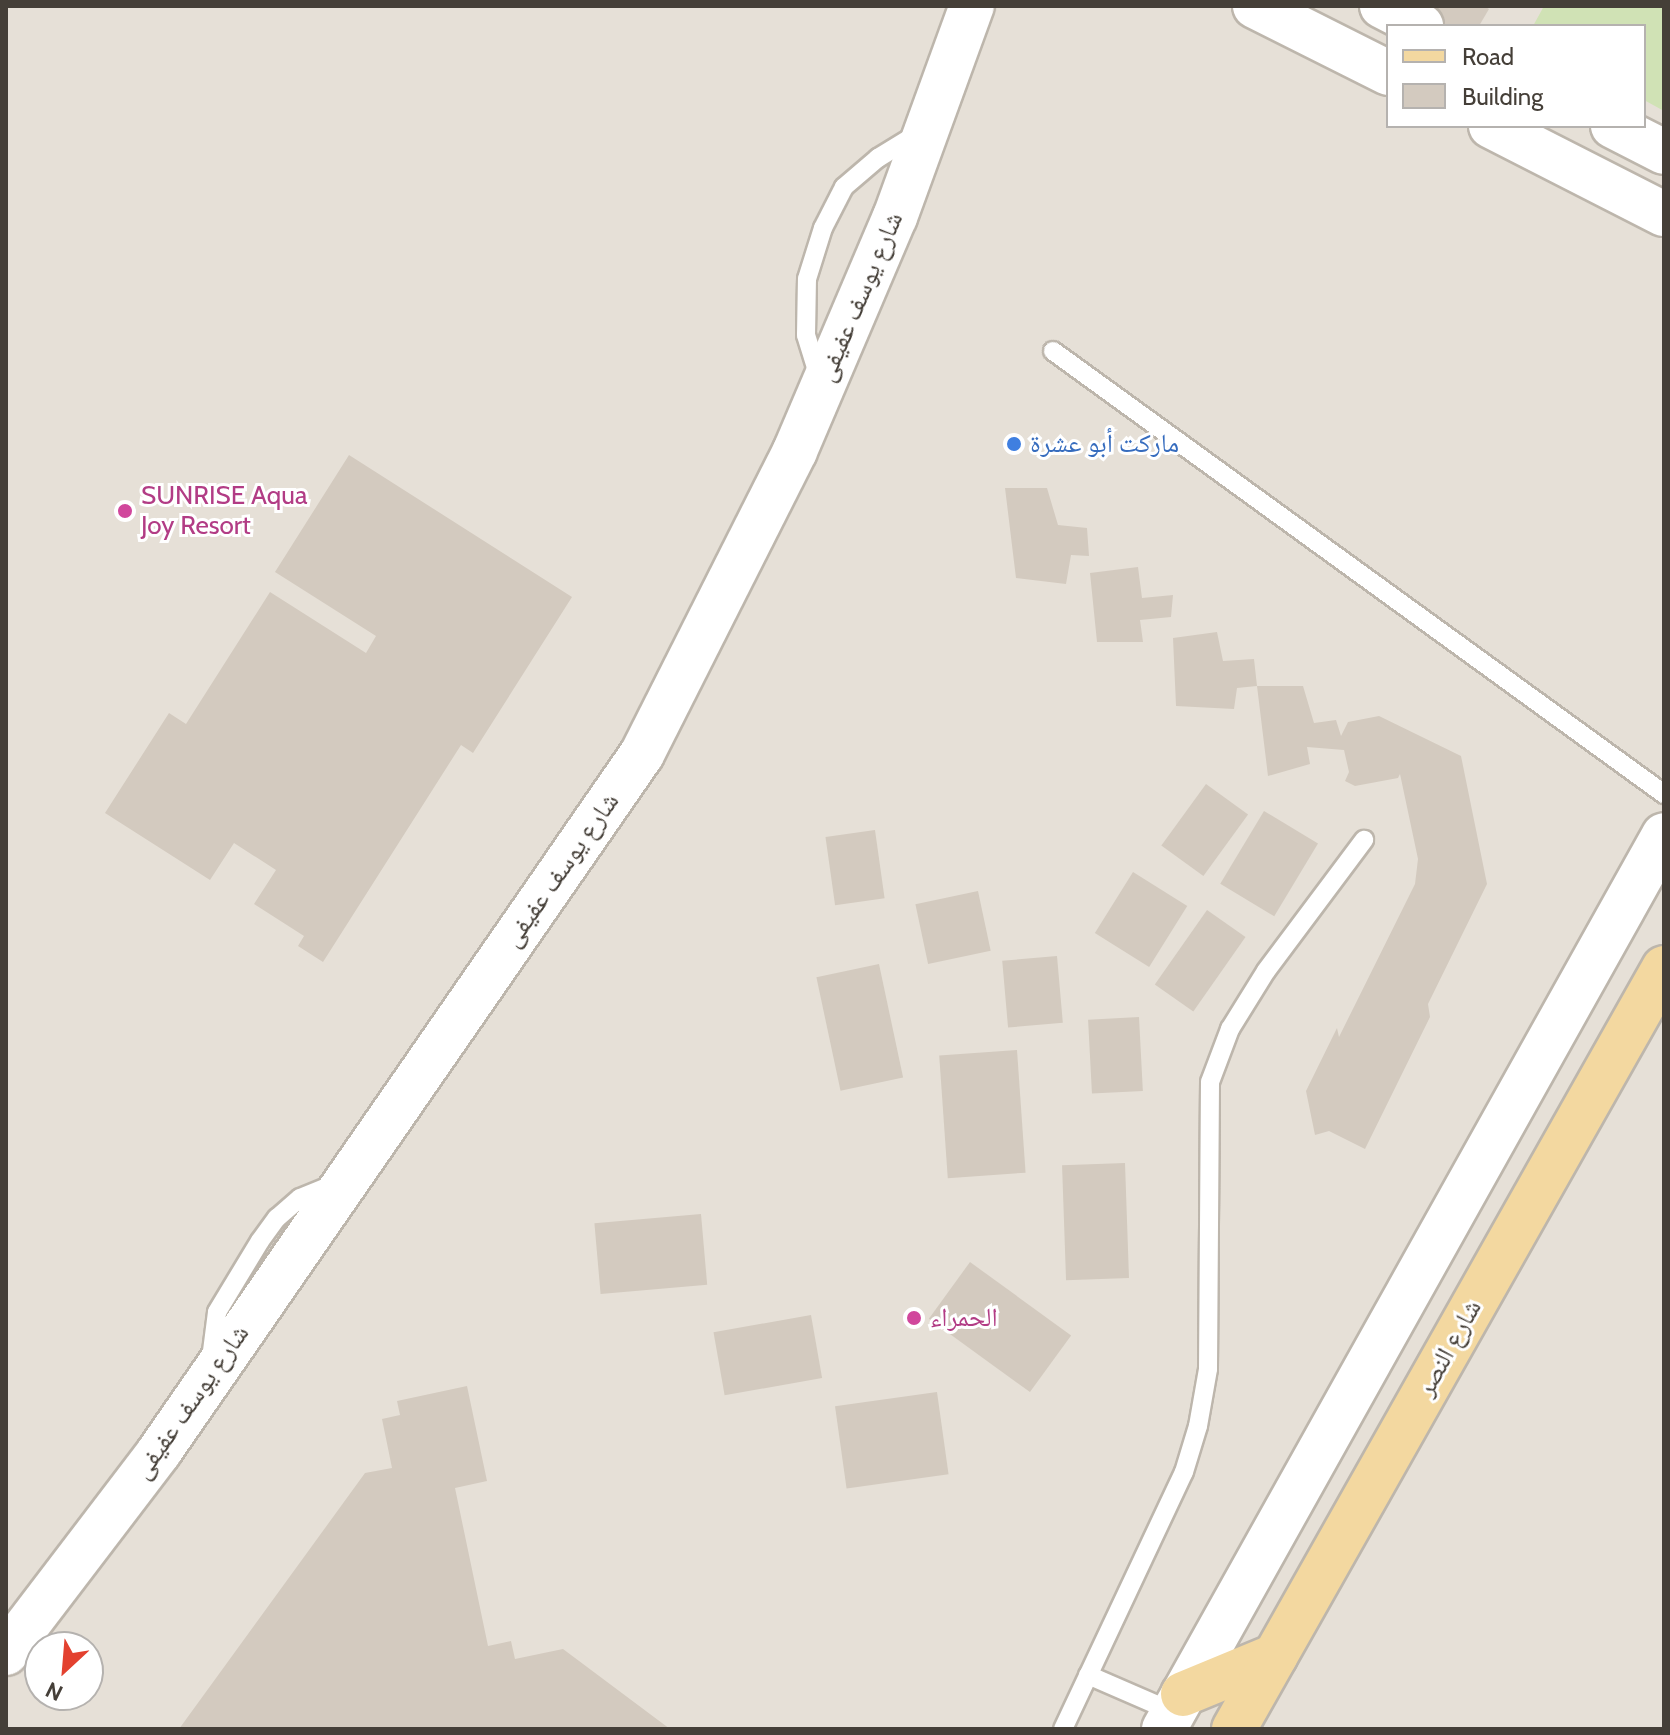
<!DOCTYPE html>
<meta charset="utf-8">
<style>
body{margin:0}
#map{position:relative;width:1670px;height:1735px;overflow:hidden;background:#f2efe8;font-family:Cabin,"Noto Naskh Arabic",sans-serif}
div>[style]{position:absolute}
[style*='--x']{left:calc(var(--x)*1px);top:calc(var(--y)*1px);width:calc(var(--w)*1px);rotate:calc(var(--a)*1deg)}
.residential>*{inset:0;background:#e6e0d7}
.green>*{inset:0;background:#d0e2b5}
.building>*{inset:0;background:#d3cabf;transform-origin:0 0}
.roads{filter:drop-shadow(2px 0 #bdb6ac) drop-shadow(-2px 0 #bdb6ac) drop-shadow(0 2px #bdb6ac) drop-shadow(0 -2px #bdb6ac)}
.service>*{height:18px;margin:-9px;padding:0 9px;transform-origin:9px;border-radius:9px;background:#fff}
.tertiary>*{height:44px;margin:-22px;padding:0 22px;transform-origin:22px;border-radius:22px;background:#fff}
.primary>*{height:44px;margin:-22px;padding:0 22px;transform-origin:22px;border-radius:22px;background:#f3d8a0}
.dots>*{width:22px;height:22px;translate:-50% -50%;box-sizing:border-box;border:4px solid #fff;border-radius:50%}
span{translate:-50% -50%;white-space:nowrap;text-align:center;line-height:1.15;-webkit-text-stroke:6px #fff;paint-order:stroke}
.street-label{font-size:26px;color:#453f38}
.shop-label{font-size:26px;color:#366cbe}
.left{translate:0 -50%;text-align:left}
.hotel-label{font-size:26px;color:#b23c85}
.frame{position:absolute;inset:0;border:8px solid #453f38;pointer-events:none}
.legend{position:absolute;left:1386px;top:24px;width:260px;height:104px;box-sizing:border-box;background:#fff;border:2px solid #b5b2af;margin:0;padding:10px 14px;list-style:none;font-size:24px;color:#453f38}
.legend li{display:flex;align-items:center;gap:16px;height:40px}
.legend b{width:40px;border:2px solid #b5b2af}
.north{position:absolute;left:24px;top:1631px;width:80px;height:80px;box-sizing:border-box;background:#fff;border:2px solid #b5b2af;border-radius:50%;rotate:206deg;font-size:22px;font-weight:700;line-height:32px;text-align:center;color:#453f38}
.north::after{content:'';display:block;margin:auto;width:28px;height:36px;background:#e3412f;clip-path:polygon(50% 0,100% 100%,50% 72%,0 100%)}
</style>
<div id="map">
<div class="residential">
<div style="clip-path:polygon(evenodd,6px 6px,1664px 6px,1664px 1729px,6px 1729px,6px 6px,1388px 26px,1644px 26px,1644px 126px,1388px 126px,1388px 26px,6px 6px,40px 1647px,88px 1647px,88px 1695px,40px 1695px,40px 1647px)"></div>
</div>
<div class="green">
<div style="clip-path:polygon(1544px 6px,1664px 6px,1664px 111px,1644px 100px,1644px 26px,1533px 26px)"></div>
</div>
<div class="building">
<div style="clip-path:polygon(1406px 6px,1484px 6px,1489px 9px,1479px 26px,1443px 26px)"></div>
<div style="clip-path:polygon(349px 455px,572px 597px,473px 753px,461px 745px,323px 962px,298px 946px,304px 936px,254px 904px,276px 870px,234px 843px,210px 880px,105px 813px,169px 713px,186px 724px,270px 592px,366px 653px,376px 636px,275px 572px)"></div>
<div style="clip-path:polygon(1005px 488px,1047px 488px,1058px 525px,1087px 528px,1089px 556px,1071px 555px,1066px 584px,1016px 578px)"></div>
<div style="clip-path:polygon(1138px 567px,1142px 598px,1173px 595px,1171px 617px,1140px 620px,1143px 642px,1097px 642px,1090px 573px)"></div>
<div style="clip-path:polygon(1217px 632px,1223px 661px,1254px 659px,1257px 686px,1303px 686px,1314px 723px,1336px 720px,1341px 736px,1348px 722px,1379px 716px,1461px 756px,1487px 884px,1428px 1004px,1430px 1017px,1365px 1149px,1329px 1131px,1315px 1135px,1306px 1091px,1337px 1028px,1339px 1037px,1415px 884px,1418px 859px,1400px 774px,1398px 778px,1355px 786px,1345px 781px,1349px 772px,1344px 750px,1307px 747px,1310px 764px,1268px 776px,1257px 686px,1237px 688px,1234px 709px,1176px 706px,1173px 638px)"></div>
<div style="left:1206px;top:784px;width:52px;height:76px;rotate:36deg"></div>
<div style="left:1264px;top:811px;width:63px;height:85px;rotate:31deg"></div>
<div style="left:875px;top:830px;width:69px;height:50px;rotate:82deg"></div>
<div style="left:1133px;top:872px;width:64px;height:72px;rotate:32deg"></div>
<div style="left:978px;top:891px;width:61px;height:64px;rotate:78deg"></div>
<div style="left:1207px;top:910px;width:47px;height:91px;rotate:35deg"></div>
<div style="left:1057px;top:956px;width:67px;height:55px;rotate:85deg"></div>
<div style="left:879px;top:964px;width:116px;height:64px;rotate:78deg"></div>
<div style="left:1139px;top:1017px;width:74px;height:51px;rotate:87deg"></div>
<div style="left:1017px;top:1050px;width:123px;height:78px;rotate:86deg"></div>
<div style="left:1125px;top:1163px;width:115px;height:63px;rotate:88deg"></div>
<div style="left:701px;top:1214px;width:71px;height:107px;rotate:85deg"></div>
<div style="left:970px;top:1262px;width:125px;height:70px;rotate:36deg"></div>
<div style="left:811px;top:1315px;width:64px;height:99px;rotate:80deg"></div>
<div style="clip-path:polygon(467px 1386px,487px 1481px,455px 1488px,488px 1646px,511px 1641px,515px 1659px,563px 1649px,670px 1729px,179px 1729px,365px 1473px,392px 1468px,382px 1419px,400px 1415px,397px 1401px)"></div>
<div style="left:937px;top:1392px;width:83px;height:103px;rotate:82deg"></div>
</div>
<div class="roads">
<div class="service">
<div style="--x:1053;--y:351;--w:755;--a:35.94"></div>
<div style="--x:819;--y:377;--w:44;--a:-107.2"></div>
<div style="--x:806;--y:335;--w:56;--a:-89"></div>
<div style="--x:807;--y:279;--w:53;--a:-72.6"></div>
<div style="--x:823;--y:228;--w:46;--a:-62.9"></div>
<div style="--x:844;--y:187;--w:45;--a:-40.5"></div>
<div style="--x:878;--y:158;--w:46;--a:-31.6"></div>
<div style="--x:211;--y:1359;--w:47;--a:-82.7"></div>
<div style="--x:217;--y:1312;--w:83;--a:-58.8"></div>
<div style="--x:260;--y:1241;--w:29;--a:-54"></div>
<div style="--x:277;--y:1218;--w:30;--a:-41"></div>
<div style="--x:300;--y:1198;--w:37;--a:-22"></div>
<div style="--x:1088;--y:1675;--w:93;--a:23.5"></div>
<div style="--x:1063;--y:1729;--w:284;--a:-64.8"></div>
<div style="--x:1184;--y:1472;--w:48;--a:-73.1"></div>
<div style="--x:1198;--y:1426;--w:58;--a:-80"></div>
<div style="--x:1208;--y:1369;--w:287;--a:-89.6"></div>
<div style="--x:1210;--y:1082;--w:57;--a:-69.3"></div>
<div style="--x:1230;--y:1029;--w:68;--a:-58.2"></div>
<div style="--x:1266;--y:971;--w:164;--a:-53.2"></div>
</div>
<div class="tertiary">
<div style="--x:1255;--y:6;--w:149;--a:26.7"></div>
<div style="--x:1382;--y:6;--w:44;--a:27.1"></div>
<div style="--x:1491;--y:126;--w:194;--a:27"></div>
<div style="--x:1613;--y:126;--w:57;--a:27"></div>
<div style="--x:6;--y:1653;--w:253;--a:-52.7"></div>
<div style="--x:159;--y:1452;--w:849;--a:-55.32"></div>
<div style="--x:642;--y:754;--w:339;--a:-63.2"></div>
<div style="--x:795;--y:451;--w:254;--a:-66.9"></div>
<div style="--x:895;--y:217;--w:225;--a:-70"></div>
<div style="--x:1164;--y:1729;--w:1024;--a:-60.78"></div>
</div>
<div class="primary">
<div style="--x:1183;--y:1694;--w:100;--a:-22.4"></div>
<div style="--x:1234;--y:1729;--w:874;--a:-60.53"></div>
</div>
</div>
<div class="dots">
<div style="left:1014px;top:444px;background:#3f7fe0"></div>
<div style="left:125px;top:511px;background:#d1479c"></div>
<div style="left:914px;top:1318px;background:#d1479c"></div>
</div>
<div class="street-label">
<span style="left:860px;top:297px;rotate:-67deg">شارع يوسف عفيفى</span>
<span style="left:561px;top:870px;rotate:-55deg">شارع يوسف عفيفى</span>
<span style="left:1449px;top:1348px;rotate:-61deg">شارع النصر</span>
<span style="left:191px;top:1402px;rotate:-55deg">شارع يوسف عفيفى</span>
</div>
<div class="shop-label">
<span class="left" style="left:1030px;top:444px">ماركت أبو عشرة</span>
</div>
<div class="hotel-label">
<span class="left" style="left:141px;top:511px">SUNRISE Aqua<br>Joy Resort</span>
<span class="left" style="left:930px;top:1318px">الحمراء</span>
</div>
<div class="frame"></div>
<ul class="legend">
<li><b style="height:10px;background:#f3d8a0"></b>Road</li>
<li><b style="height:22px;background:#d3cabf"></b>Building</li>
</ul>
<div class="north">N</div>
</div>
